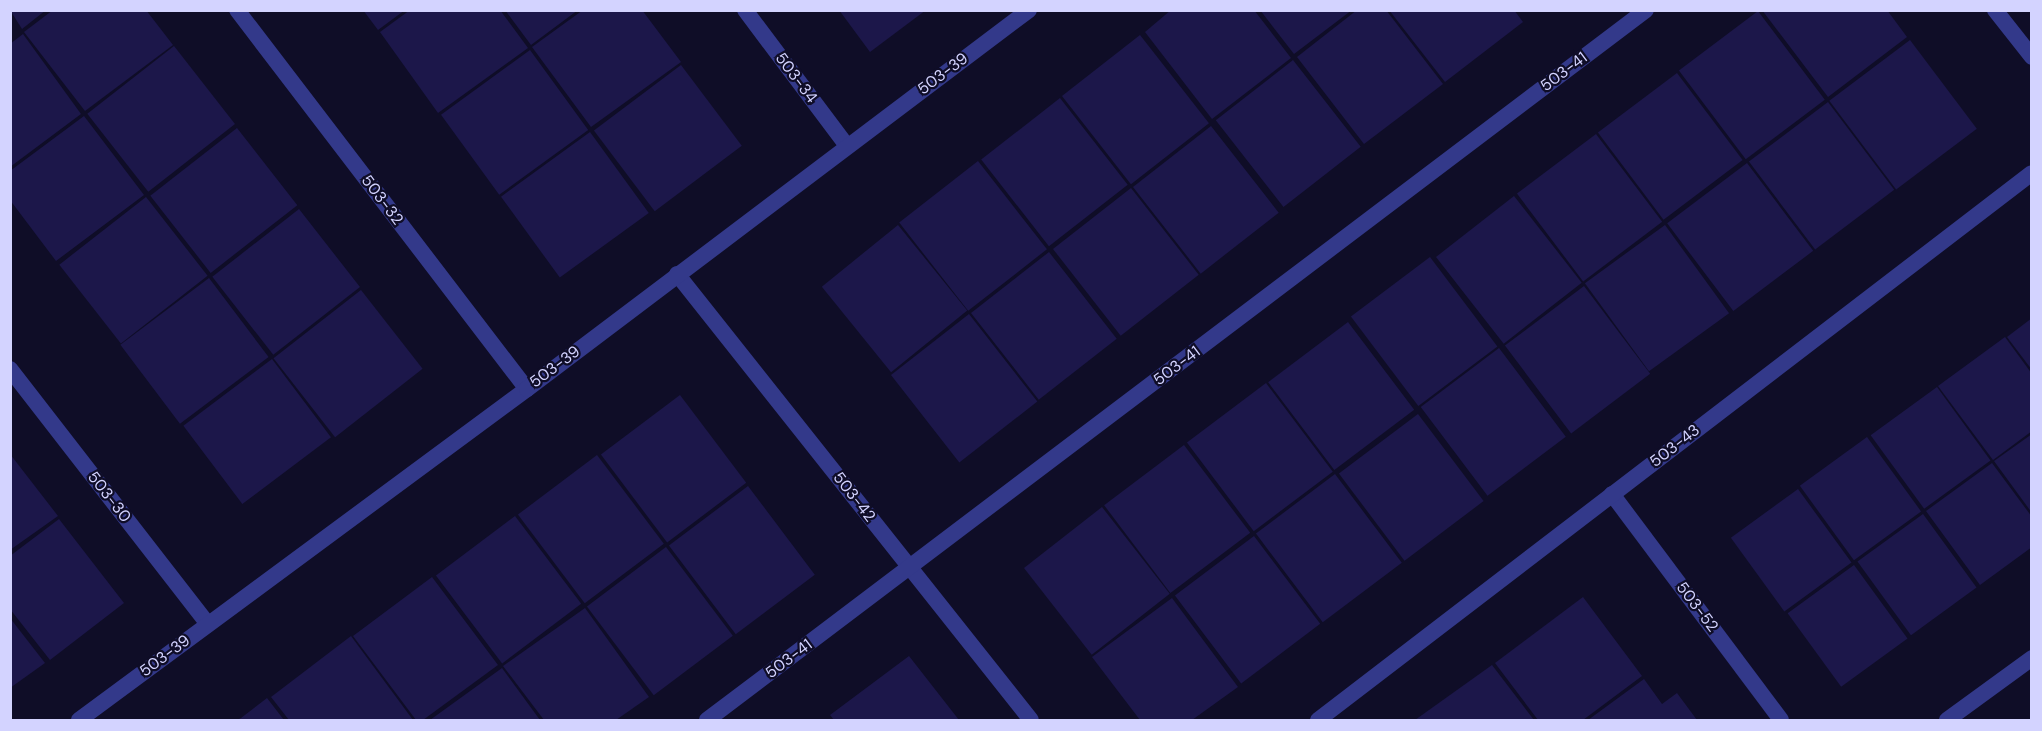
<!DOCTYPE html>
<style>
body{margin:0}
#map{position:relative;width:2042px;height:731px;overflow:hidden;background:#0f0d27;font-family:"DM Sans",sans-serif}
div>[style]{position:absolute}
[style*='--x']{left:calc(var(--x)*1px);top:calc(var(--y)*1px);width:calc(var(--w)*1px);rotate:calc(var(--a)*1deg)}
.building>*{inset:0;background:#1c174a;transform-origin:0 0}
.minor>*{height:16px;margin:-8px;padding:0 8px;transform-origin:8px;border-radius:8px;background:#33398a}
span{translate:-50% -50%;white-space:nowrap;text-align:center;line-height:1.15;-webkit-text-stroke:4.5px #0f0d27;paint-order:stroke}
.street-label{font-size:16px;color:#d3d3ff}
.frame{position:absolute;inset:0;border:12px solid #d3d3ff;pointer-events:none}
</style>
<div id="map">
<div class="building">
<div style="clip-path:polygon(10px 10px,46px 10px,22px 29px)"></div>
<div style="clip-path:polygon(53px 10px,146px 10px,173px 45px,85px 111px,24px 32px)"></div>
<div style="clip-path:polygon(363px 10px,405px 10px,378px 30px)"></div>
<div style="clip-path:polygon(410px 10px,500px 10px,528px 48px,438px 113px,380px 32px)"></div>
<div style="clip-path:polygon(505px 10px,578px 10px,531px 45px)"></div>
<div style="clip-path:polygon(583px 10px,642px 10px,681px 62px,591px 127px,532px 47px)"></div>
<div style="clip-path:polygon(839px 10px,926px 10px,870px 52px)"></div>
<div style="clip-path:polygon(1171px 10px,1254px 10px,1291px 58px,1212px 119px,1145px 32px)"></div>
<div style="clip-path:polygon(1260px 10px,1352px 10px,1294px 54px)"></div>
<div style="clip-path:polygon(1357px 10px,1386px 10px,1443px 84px,1364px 144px,1297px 57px)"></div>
<div style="clip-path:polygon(1389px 10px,1514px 10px,1523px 22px,1445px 82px)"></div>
<div style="clip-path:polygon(1762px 10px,1887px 10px,1907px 37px,1828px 97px)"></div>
<div style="left:1758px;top:11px;width:111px;height:99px;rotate:53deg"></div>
<div style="clip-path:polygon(23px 34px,81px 114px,10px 167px,10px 44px)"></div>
<div style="left:1140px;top:35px;width:112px;height:99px;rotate:52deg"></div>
<div style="left:1910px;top:40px;width:111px;height:101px;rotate:53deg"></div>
<div style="left:174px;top:46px;width:99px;height:110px;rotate:52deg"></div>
<div style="left:530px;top:50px;width:99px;height:110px;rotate:54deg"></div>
<div style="left:1293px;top:60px;width:110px;height:98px;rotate:52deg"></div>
<div style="left:681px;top:65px;width:101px;height:109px;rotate:53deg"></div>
<div style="left:1677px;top:73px;width:109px;height:99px;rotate:53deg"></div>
<div style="left:1060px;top:98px;width:110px;height:100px;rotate:52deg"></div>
<div style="left:1828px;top:102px;width:110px;height:99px;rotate:53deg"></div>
<div style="clip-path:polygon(84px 116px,144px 195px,56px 261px,10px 200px,10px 171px)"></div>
<div style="left:1211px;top:126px;width:110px;height:99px;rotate:52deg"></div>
<div style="left:237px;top:128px;width:98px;height:110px;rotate:52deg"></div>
<div style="left:590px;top:132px;width:100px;height:110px;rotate:54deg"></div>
<div style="left:1596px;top:134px;width:110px;height:99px;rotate:53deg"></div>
<div style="left:978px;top:161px;width:112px;height:100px;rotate:52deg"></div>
<div style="left:1747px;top:163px;width:110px;height:100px;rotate:53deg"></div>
<div style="left:1131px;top:188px;width:110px;height:99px;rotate:52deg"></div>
<div style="left:1514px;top:196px;width:110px;height:99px;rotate:52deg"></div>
<div style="left:146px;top:197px;width:100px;height:110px;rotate:52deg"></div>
<div style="left:299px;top:209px;width:99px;height:110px;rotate:52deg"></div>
<div style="left:898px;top:225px;width:110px;height:98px;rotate:51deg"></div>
<div style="left:1665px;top:225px;width:109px;height:99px;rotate:54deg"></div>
<div style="left:1049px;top:252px;width:110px;height:99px;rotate:52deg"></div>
<div style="left:1430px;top:257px;width:112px;height:99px;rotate:53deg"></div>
<div style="left:209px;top:278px;width:99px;height:111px;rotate:53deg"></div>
<div style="left:1584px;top:286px;width:110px;height:99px;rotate:53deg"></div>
<div style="left:361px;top:290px;width:100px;height:111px;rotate:52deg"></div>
<div style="left:969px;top:314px;width:111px;height:99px;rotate:52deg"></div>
<div style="clip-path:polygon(2032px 318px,2032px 370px,2007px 337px)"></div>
<div style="left:1348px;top:322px;width:110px;height:100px;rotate:53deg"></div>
<div style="clip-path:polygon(2005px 337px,2032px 374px,2032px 431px,1993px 460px,1938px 386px)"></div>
<div style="left:1499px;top:348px;width:111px;height:98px;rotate:53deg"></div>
<div style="left:272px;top:359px;width:98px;height:111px;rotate:53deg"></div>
<div style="left:1266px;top:383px;width:111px;height:99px;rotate:53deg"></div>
<div style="left:1937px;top:387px;width:91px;height:82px;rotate:54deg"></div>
<div style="left:680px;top:395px;width:110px;height:99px;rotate:53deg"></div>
<div style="left:1418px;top:414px;width:109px;height:99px;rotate:53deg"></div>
<div style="clip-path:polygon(2032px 434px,2032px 513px,1994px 461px)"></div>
<div style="left:1867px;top:437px;width:92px;height:83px;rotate:54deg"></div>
<div style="left:1184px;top:445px;width:110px;height:100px;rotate:53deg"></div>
<div style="clip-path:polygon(10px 454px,58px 516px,10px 550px)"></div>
<div style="left:597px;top:455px;width:111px;height:99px;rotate:53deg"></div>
<div style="clip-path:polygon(1992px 463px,2032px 517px,2032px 547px,1980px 585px,1926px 511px)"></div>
<div style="left:1335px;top:474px;width:111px;height:99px;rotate:53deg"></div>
<div style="left:748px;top:486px;width:111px;height:99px;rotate:53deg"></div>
<div style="left:1798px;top:489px;width:91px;height:83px;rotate:54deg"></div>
<div style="left:1102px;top:507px;width:110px;height:99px;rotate:52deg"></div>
<div style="left:1923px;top:514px;width:91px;height:81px;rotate:54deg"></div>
<div style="left:515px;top:516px;width:110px;height:99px;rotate:53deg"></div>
<div style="clip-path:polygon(59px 519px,124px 603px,50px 660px,10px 609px,10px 556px)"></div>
<div style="left:1254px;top:536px;width:110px;height:99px;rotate:53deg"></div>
<div style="left:666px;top:547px;width:111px;height:99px;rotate:53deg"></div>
<div style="left:1854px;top:565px;width:91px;height:82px;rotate:54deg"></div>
<div style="clip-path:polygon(432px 577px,498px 665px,423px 720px,416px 720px,353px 636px)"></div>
<div style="clip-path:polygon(1583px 597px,1642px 676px,1583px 720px,1538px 720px,1495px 663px)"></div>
<div style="clip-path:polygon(1172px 598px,1238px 687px,1192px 720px,1140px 720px,1092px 657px)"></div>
<div style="clip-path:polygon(585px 608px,649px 697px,616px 720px,544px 720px,503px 666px)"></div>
<div style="clip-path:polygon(10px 618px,45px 663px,10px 688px)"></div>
<div style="clip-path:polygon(351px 636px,413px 720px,289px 720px,271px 697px)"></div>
<div style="clip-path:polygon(909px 656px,959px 720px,834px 720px,830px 715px)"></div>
<div style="clip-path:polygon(1492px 665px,1534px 720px,1415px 720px)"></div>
<div style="clip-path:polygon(502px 668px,540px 720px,430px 720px)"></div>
<div style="clip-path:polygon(1644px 679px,1662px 704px,1677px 693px,1697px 720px,1588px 720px)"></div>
<div style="clip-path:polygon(267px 698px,284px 720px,237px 720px,241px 718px)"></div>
</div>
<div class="minor">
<div style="--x:237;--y:10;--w:477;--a:52.6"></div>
<div style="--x:745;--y:10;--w:170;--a:53.1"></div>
<div style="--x:1995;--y:10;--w:60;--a:51.8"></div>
<div style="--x:677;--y:274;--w:569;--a:51.56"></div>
<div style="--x:10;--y:369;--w:323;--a:52.2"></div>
<div style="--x:1612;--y:494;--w:282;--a:53.2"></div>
<div style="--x:79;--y:720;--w:557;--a:-36.46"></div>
<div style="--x:527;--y:389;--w:629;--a:-37.05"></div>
<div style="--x:707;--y:720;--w:1177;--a:-37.09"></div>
<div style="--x:1318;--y:720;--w:899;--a:-37.46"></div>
<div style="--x:1947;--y:720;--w:105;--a:-36.1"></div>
</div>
<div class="street-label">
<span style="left:1564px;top:72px;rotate:-37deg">503-41</span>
<span style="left:943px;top:74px;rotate:-37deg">503-39</span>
<span style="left:796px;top:78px;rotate:53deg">503-34</span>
<span style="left:382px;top:200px;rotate:53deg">503-32</span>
<span style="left:1177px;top:366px;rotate:-37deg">503-41</span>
<span style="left:555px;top:367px;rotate:-37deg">503-39</span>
<span style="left:1675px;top:446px;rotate:-38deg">503-43</span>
<span style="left:109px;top:497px;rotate:52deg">503-30</span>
<span style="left:854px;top:497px;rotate:52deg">503-42</span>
<span style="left:1697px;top:607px;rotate:53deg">503-52</span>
<span style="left:165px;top:656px;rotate:-37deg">503-39</span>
<span style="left:789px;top:659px;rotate:-37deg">503-41</span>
</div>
<div class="frame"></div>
</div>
